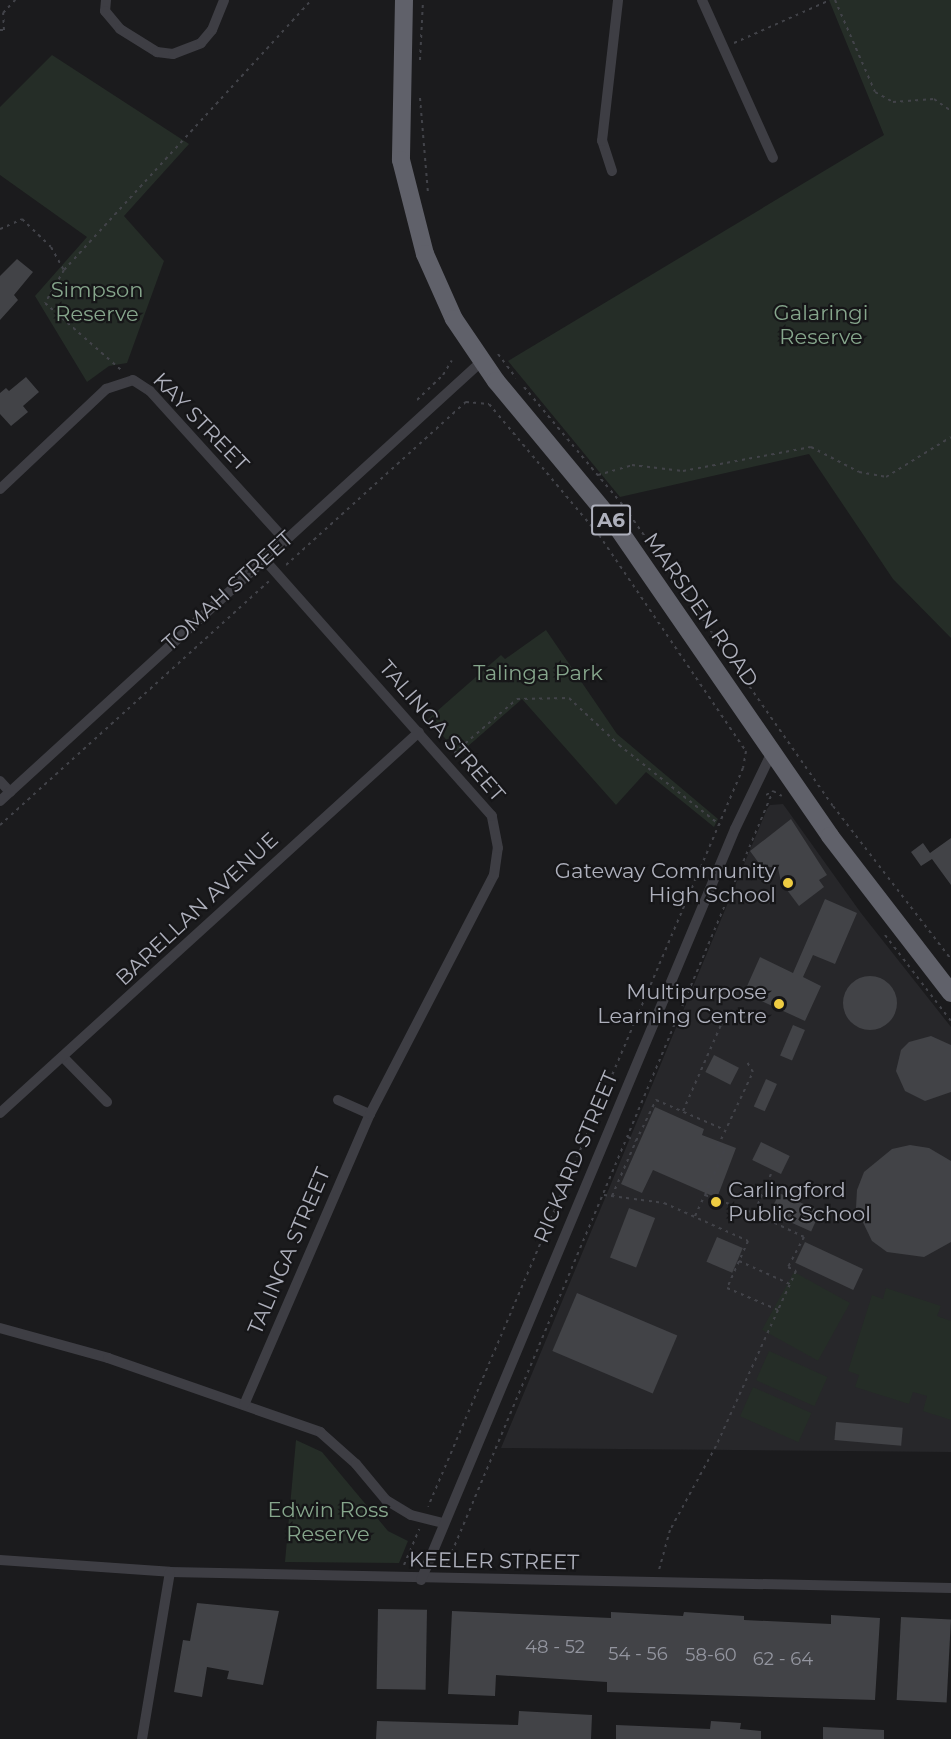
<!DOCTYPE html>
<style>
body{margin:0}
#map{position:relative;width:951px;height:1739px;overflow:hidden;background:#1b1b1d;font-family:Montserrat,sans-serif}
div>[style]{position:absolute}
[style*='--x']{left:calc(var(--x)*1px);top:calc(var(--y)*1px);width:calc(var(--w)*1px);rotate:calc(var(--a)*1deg)}
.built>*{inset:0;background:#27272a}
.green>*{inset:0;background:#252d27;transform-origin:0 0}
.building>*{inset:0;background:#424347;transform-origin:0 0}
.round{border-radius:50%}
.path>*{height:2px;margin-top:-1px;transform-origin:0;background:repeating-linear-gradient(90deg,#424349 0 3px,transparent 0 7.5px)}
.minor>*{height:10px;margin:-5px;padding:0 5px;transform-origin:5px;border-radius:5px;background:#3e3e44}
.trunk>*{height:18px;margin:-9px;padding:0 9px;transform-origin:9px;border-radius:9px;background:#60616a}
.dots>*{width:16px;height:16px;translate:-50% -50%;box-sizing:border-box;border:3px solid #161618;border-radius:50%}
span{translate:-50% -50%;white-space:nowrap;text-align:center;line-height:1.15;-webkit-text-stroke:4.5px #161618;paint-order:stroke}
.number-label{font-size:18px;color:#93959f}
.number-label span{-webkit-text-stroke-width:0}
.shield-label span{padding:2px 4px;background:#161618;border:2px solid;border-radius:4px;-webkit-text-stroke-width:0}
.shield-label{font-size:20px;color:#aeb0bc;font-weight:700}
.park-label{font-size:21px;color:#86a68c}
.street-label{font-size:21px;color:#aeb0bc}
.poi-label{font-size:21px;color:#aeb0bc}
.right{translate:-100% -50%;text-align:right}
.left{translate:0 -50%;text-align:left}
</style>
<div id="map">
<div class="built">
<div style="clip-path:polygon(783px 804px,861px 913px,951px 1027px,951px 1452px,501px 1448px,767px 809px,770px 805px)"></div>
</div>
<div class="green">
<div style="clip-path:polygon(829px 0,951px 0,951px 638px,893px 579px,809px 454px,620px 497px,508px 361px,884px 135px)"></div>
<div style="clip-path:polygon(52px 55px,189px 144px,124px 216px,164px 261px,127px 363px,109px 366px,87px 382px,35px 296px,87px 237px,0 175px,0 107px)"></div>
<div style="clip-path:polygon(546px 630px,617px 734px,718px 819px,714px 827px,646px 772px,616px 805px,522px 699px,459px 754px,428px 719px,501px 655px,505px 659px)"></div>
<div style="left:794px;top:1272px;width:64px;height:66px;rotate:29deg"></div>
<div style="clip-path:polygon(886px 1288px,941px 1306px,937px 1316px,951px 1321px,951px 1420px,923px 1411px,927px 1396px,913px 1392px,909px 1404px,855px 1387px,859px 1375px,848px 1371px,872px 1295px,883px 1299px)"></div>
<div style="left:769px;top:1351px;width:64px;height:32px;rotate:24deg"></div>
<div style="left:753px;top:1387px;width:64px;height:32px;rotate:24deg"></div>
<div style="clip-path:polygon(296px 1440px,322px 1452px,388px 1531px,408px 1541px,399px 1563px,285px 1562px)"></div>
</div>
<div class="building">
<div style="clip-path:polygon(17px 259px,33px 272px,14px 295px,18px 300px,0 320px,0 276px)"></div>
<div style="clip-path:polygon(26px 377px,39px 392px,23px 406px,28px 412px,11px 426px,0 414px,0 393px,6px 388px,9px 391px)"></div>
<div style="clip-path:polygon(791px 819px,827px 875px,819px 880px,824px 887px,799px 906px,781px 882px,778px 868px,761px 866px,750px 851px)"></div>
<div style="clip-path:polygon(951px 838px,951px 885px,932px 859px,921px 866px,911px 852px,923px 843px,930px 853px)"></div>
<div style="clip-path:polygon(825px 899px,857px 913px,835px 964px,813px 955px,803px 977px,821px 986px,805px 1021px,744px 993px,760px 957px,793px 973px)"></div>
<div class="round" style="left:843px;top:976px;width:54px;height:54px"></div>
<div style="left:793px;top:1025px;width:13px;height:33px;rotate:23deg"></div>
<div style="clip-path:polygon(931px 1036px,951px 1045px,951px 1092px,925px 1101px,905px 1091px,896px 1071px,901px 1050px,909px 1042px)"></div>
<div style="left:714px;top:1055px;width:28px;height:19px;rotate:27deg"></div>
<div style="left:766px;top:1079px;width:12px;height:30px;rotate:24deg"></div>
<div style="clip-path:polygon(655px 1107px,704px 1129px,702px 1135px,736px 1148px,717px 1198px,653px 1170px,642px 1193px,621px 1184px)"></div>
<div style="left:761px;top:1142px;width:32px;height:20px;rotate:26deg"></div>
<div style="clip-path:polygon(910px 1145px,929px 1148px,951px 1161px,951px 1242px,924px 1257px,887px 1252px,872px 1241px,856px 1208px,857px 1190px,864px 1172px,892px 1149px)"></div>
<div style="left:779px;top:1193px;width:45px;height:22px;rotate:24deg"></div>
<div style="left:629px;top:1208px;width:28px;height:53px;rotate:21deg"></div>
<div style="left:717px;top:1237px;width:28px;height:27px;rotate:23deg"></div>
<div style="left:805px;top:1242px;width:64px;height:23px;rotate:25deg"></div>
<div style="left:577px;top:1293px;width:109px;height:63px;rotate:23deg"></div>
<div style="left:836px;top:1422px;width:67px;height:18px;rotate:5deg"></div>
<div style="clip-path:polygon(197px 1603px,279px 1611px,263px 1685px,227px 1679px,229px 1671px,207px 1667px,202px 1697px,174px 1692px,183px 1640px,190px 1641px)"></div>
<div style="left:378px;top:1609px;width:49px;height:80px;rotate:1deg"></div>
<div style="clip-path:polygon(452px 1611px,611px 1618px,611px 1612px,683px 1616px,684px 1612px,744px 1616px,744px 1620px,831px 1624px,831px 1615px,880px 1618px,875px 1700px,607px 1692px,607px 1682px,496px 1675px,495px 1696px,448px 1694px)"></div>
<div style="left:901px;top:1617px;width:50px;height:83px;rotate:3deg"></div>
<div style="clip-path:polygon(519px 1711px,592px 1715px,591px 1739px,376px 1739px,377px 1721px,518px 1725px)"></div>
<div style="clip-path:polygon(711px 1721px,741px 1723px,740px 1729px,761px 1731px,761px 1739px,616px 1739px,616px 1725px,710px 1729px)"></div>
<div style="clip-path:polygon(823px 1727px,884px 1730px,884px 1739px,823px 1739px)"></div>
</div>
<div class="path">
<div style="--x:835;--y:0;--w:100;--a:66.5"></div>
<div style="--x:875;--y:92;--w:21;--a:29"></div>
<div style="--x:893;--y:102;--w:41;--a:-4.2"></div>
<div style="--x:934;--y:99;--w:21;--a:35"></div>
<div style="--x:0;--y:30;--w:4;--a:0"></div>
<div style="--x:4;--y:30;--w:17;--a:-93"></div>
<div style="--x:3;--y:13;--w:18;--a:-47"></div>
<div style="--x:734;--y:43;--w:105;--a:-24.1"></div>
<div style="--x:420;--y:60;--w:60;--a:-87.1"></div>
<div style="--x:420;--y:98;--w:96;--a:85.2"></div>
<div style="--x:0;--y:229;--w:24;--a:-24"></div>
<div style="--x:22;--y:219;--w:40;--a:44"></div>
<div style="--x:51;--y:247;--w:26;--a:61"></div>
<div style="--x:64;--y:270;--w:38;--a:120"></div>
<div style="--x:45;--y:303;--w:103;--a:41.4"></div>
<div style="--x:64;--y:270;--w:366;--a:-47.5"></div>
<div style="--x:498;--y:354;--w:30;--a:53"></div>
<div style="--x:524;--y:387;--w:158;--a:50.1"></div>
<div style="--x:625;--y:508;--w:363;--a:55.1"></div>
<div style="--x:833;--y:806;--w:193;--a:52.4"></div>
<div style="--x:417;--y:400;--w:36;--a:-44"></div>
<div style="--x:443;--y:375;--w:17;--a:-59"></div>
<div style="--x:598;--y:475;--w:35;--a:-16"></div>
<div style="--x:632;--y:465;--w:51;--a:6.7"></div>
<div style="--x:683;--y:471;--w:130;--a:-10.6"></div>
<div style="--x:811;--y:447;--w:54;--a:27.5"></div>
<div style="--x:859;--y:472;--w:27;--a:10"></div>
<div style="--x:886;--y:477;--w:76;--a:-31.6"></div>
<div style="--x:286;--y:565;--w:243;--a:-42.2"></div>
<div style="--x:466;--y:402;--w:23;--a:5"></div>
<div style="--x:489;--y:404;--w:171;--a:50"></div>
<div style="--x:599;--y:535;--w:261;--a:55.8"></div>
<div style="--x:746;--y:751;--w:17;--a:100"></div>
<div style="--x:743;--y:768;--w:803;--a:113.09"></div>
<div style="--x:446;--y:744;--w:12;--a:48"></div>
<div style="--x:454;--y:753;--w:83;--a:-40.6"></div>
<div style="--x:517;--y:699;--w:52;--a:-1.1"></div>
<div style="--x:569;--y:698;--w:69;--a:43.2"></div>
<div style="--x:619;--y:745;--w:129;--a:38.4"></div>
<div style="--x:766;--y:795;--w:8;--a:-30"></div>
<div style="--x:773;--y:791;--w:10;--a:29"></div>
<div style="--x:0;--y:825;--w:363;--a:-42.2"></div>
<div style="--x:885;--y:935;--w:108;--a:52.5"></div>
<div style="--x:683;--y:1111;--w:94;--a:-66.2"></div>
<div style="--x:628;--y:1137;--w:9;--a:27"></div>
<div style="--x:636;--y:1141;--w:46;--a:-64"></div>
<div style="--x:656;--y:1100;--w:75;--a:23.5"></div>
<div style="--x:771;--y:1174;--w:43;--a:113.6"></div>
<div style="--x:754;--y:1213;--w:55;--a:25.6"></div>
<div style="--x:804;--y:1237;--w:34;--a:118"></div>
<div style="--x:788;--y:1267;--w:9;--a:27"></div>
<div style="--x:796;--y:1271;--w:43;--a:114.8"></div>
<div style="--x:604;--y:1195;--w:61;--a:7.6"></div>
<div style="--x:664;--y:1203;--w:92;--a:24.3"></div>
<div style="--x:748;--y:1241;--w:51;--a:114.1"></div>
<div style="--x:727;--y:1288;--w:56;--a:23.3"></div>
<div style="--x:778;--y:1310;--w:149;--a:114.5"></div>
<div style="--x:716;--y:1446;--w:96;--a:118.7"></div>
<div style="--x:670;--y:1530;--w:41;--a:105.4"></div>
<div style="--x:705;--y:1195;--w:50;--a:-66.5"></div>
<div style="--x:725;--y:1149;--w:8;--a:-157"></div>
<div style="--x:718;--y:1146;--w:82;--a:-64.7"></div>
<div style="--x:753;--y:1072;--w:12;--a:-121"></div>
<div style="--x:612;--y:1196;--w:60;--a:-66.4"></div>
<div style="--x:695;--y:1216;--w:23;--a:-65"></div>
<div style="--x:705;--y:1195;--w:52;--a:20.2"></div>
<div style="--x:739;--y:1261;--w:56;--a:24.3"></div>
<div style="--x:404;--y:1565;--w:39;--a:-67"></div>
<div style="--x:446;--y:1566;--w:841;--a:-67.12"></div>
</div>
<div class="minor">
<div style="--x:106;--y:0;--w:11;--a:95"></div>
<div style="--x:105;--y:11;--w:23;--a:50"></div>
<div style="--x:120;--y:29;--w:44;--a:31.9"></div>
<div style="--x:157;--y:52;--w:16;--a:7"></div>
<div style="--x:173;--y:54;--w:30;--a:-21"></div>
<div style="--x:201;--y:43;--w:17;--a:-50"></div>
<div style="--x:212;--y:30;--w:32;--a:-68"></div>
<div style="--x:702;--y:0;--w:173;--a:65.8"></div>
<div style="--x:612;--y:171;--w:32;--a:-108"></div>
<div style="--x:602;--y:141;--w:142;--a:-83.5"></div>
<div style="--x:0;--y:489;--w:146;--a:-43.3"></div>
<div style="--x:106;--y:389;--w:28;--a:-18"></div>
<div style="--x:133;--y:380;--w:20;--a:33"></div>
<div style="--x:150;--y:391;--w:201;--a:47.8"></div>
<div style="--x:0;--y:781;--w:15;--a:48"></div>
<div style="--x:0;--y:801;--w:651;--a:-42.39"></div>
<div style="--x:63;--y:1057;--w:63;--a:45.6"></div>
<div style="--x:338;--y:1100;--w:35;--a:24"></div>
<div style="--x:0;--y:1113;--w:566;--a:-42.28"></div>
<div style="--x:0;--y:1328;--w:112;--a:15.5"></div>
<div style="--x:108;--y:1358;--w:225;--a:19.2"></div>
<div style="--x:320;--y:1432;--w:48;--a:41.6"></div>
<div style="--x:356;--y:1464;--w:47;--a:50.2"></div>
<div style="--x:386;--y:1500;--w:29;--a:31"></div>
<div style="--x:411;--y:1515;--w:33;--a:14"></div>
<div style="--x:244;--y:1405;--w:317;--a:-66.6"></div>
<div style="--x:370;--y:1114;--w:269;--a:-62.6"></div>
<div style="--x:494;--y:875;--w:27;--a:-82"></div>
<div style="--x:498;--y:848;--w:33;--a:-101"></div>
<div style="--x:492;--y:816;--w:344;--a:-131.6"></div>
<div style="--x:0;--y:1560;--w:170;--a:4"></div>
<div style="--x:170;--y:1572;--w:781;--a:1.17"></div>
<div style="--x:421;--y:1580;--w:814;--a:-67.31"></div>
<div style="--x:735;--y:829;--w:85;--a:-64.3"></div>
<div style="--x:142;--y:1739;--w:169;--a:-80.5"></div>
</div>
<div class="trunk">
<div style="--x:404;--y:0;--w:160;--a:91.1"></div>
<div style="--x:401;--y:160;--w:97;--a:75.7"></div>
<div style="--x:425;--y:254;--w:71;--a:66"></div>
<div style="--x:454;--y:319;--w:75;--a:55.9"></div>
<div style="--x:496;--y:381;--w:190;--a:50.3"></div>
<div style="--x:617;--y:527;--w:375;--a:55.4"></div>
<div style="--x:830;--y:836;--w:198;--a:52.4"></div>
</div>
<div class="dots">
<div style="left:788px;top:883px;background:#eecc42"></div>
<div style="left:779px;top:1004px;background:#eecc42"></div>
<div style="left:716px;top:1202px;background:#eecc42"></div>
</div>
<div class="number-label">
<span style="left:555px;top:1647px">48 - 52</span>
<span style="left:638px;top:1654px">54 - 56</span>
<span style="left:711px;top:1655px">58-60</span>
<span style="left:783px;top:1659px">62 - 64</span>
</div>
<div class="shield-label">
<span style="left:611px;top:520px">A6</span>
</div>
<div class="park-label">
<span style="left:97px;top:302px">Simpson<br>Reserve</span>
<span style="left:821px;top:325px">Galaringi<br>Reserve</span>
<span style="left:538px;top:673px">Talinga Park</span>
<span style="left:328px;top:1522px">Edwin Ross<br>Reserve</span>
</div>
<div class="street-label">
<span style="left:201px;top:422px;rotate:46deg">KAY STREET</span>
<span style="left:228px;top:591px;rotate:-42deg">TOMAH STREET</span>
<span style="left:701px;top:610px;rotate:55deg">MARSDEN ROAD</span>
<span style="left:442px;top:731px;rotate:49deg">TALINGA STREET</span>
<span style="left:197px;top:909px;rotate:-43deg">BARELLAN AVENUE</span>
<span style="left:576px;top:1157px;rotate:-67deg">RICKARD STREET</span>
<span style="left:289px;top:1251px;rotate:-67deg">TALINGA STREET</span>
<span style="left:494px;top:1561px;rotate:1deg">KEELER STREET</span>
</div>
<div class="poi-label">
<span class="right" style="left:776px;top:883px">Gateway Community<br>High School</span>
<span class="right" style="left:767px;top:1004px">Multipurpose<br>Learning Centre</span>
<span class="left" style="left:728px;top:1202px">Carlingford<br>Public School</span>
</div>
</div>
